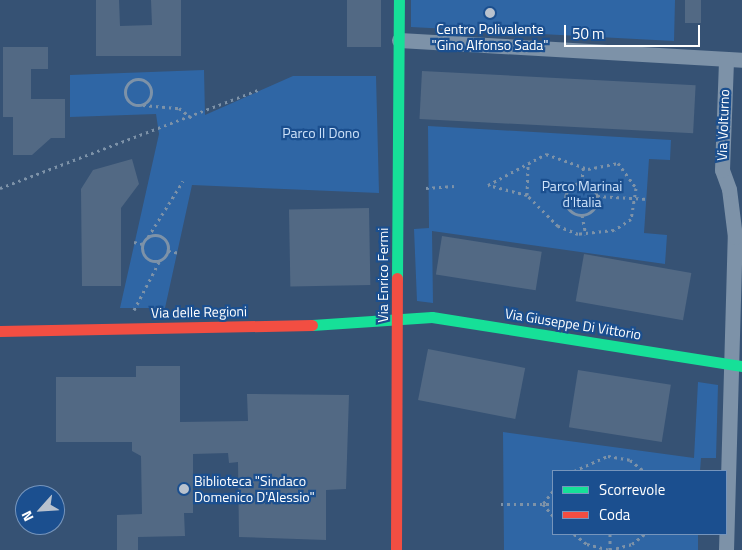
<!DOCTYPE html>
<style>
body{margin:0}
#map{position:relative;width:742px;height:550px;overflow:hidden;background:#365274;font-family:"Titillium Web",sans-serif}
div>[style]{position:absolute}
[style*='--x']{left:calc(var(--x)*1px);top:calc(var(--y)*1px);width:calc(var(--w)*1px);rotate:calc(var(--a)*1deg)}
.green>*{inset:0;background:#2f66a5}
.building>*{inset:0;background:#526984;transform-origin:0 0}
.path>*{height:3px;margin-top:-1.5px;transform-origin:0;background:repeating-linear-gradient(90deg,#7d92a8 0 2.5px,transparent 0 6.5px)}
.path>.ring{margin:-1.5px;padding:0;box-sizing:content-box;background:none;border:3px solid #7d92a8;border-radius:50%}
.street>*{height:15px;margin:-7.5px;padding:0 7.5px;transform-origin:7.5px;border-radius:7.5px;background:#7d92a8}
.fast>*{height:11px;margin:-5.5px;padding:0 5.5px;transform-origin:5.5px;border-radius:5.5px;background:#16e098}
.jam>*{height:11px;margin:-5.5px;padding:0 5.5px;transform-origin:5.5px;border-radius:5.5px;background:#f24e42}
.dots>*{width:14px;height:14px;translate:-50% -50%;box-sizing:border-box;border:2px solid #1b4f8f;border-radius:50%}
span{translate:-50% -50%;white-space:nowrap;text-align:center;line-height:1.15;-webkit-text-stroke:4.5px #1b4f8f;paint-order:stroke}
.poi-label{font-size:14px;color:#fff}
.left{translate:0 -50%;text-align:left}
.street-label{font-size:14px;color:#fff}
.park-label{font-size:14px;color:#cfe3fa}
.legend{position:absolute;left:552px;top:470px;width:175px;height:65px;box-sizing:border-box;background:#1b4f8f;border:1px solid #7695bc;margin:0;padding:6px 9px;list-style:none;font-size:15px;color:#fff}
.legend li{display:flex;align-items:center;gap:10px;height:25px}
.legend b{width:25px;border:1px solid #7695bc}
.north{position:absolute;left:15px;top:485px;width:50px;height:50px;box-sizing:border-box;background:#1b4f8f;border:1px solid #7695bc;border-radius:50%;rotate:244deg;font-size:14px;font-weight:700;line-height:20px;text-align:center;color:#fff}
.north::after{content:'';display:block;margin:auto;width:18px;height:22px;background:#b9c2ce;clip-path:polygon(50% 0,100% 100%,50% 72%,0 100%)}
.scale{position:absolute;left:564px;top:25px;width:136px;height:22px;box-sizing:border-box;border:2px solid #fff;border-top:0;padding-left:6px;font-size:15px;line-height:18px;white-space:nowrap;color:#fff;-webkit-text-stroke:4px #1b4f8f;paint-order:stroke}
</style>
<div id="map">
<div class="green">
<div style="clip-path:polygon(411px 0,675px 0,674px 41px,411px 27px)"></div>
<div style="clip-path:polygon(204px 70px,205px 115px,293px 76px,376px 76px,379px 193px,192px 185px,165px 308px,120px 308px,159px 134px,156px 114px,70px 117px,70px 75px)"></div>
<div style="clip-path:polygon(428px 126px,671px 140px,670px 160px,649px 159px,644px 233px,667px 235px,665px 264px,432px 231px,433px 303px,417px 301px,414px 229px,429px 228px)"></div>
<div style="clip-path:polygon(698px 382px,718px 385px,716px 458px,701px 458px,700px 471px,553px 471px,553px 534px,698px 534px,698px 550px,504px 550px,503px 432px,694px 458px)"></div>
</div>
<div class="building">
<div style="clip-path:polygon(96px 0,119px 0,120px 26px,152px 25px,151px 0,181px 0,181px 56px,96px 56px)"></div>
<div style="left:347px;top:0;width:34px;height:47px"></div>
<div style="left:685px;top:0;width:16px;height:23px"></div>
<div style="clip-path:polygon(3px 47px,48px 47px,48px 69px,31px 69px,31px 99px,65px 99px,65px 138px,51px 138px,32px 155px,13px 155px,13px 117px,3px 117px)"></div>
<div style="left:422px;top:71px;width:274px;height:48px;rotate:3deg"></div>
<div style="clip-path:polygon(132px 159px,139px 184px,121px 208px,121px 286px,82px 286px,81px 189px,93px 170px)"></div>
<div style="left:369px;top:208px;width:77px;height:80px;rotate:89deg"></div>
<div style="left:442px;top:236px;width:101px;height:39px;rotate:9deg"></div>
<div style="left:584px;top:254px;width:109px;height:48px;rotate:10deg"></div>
<div style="left:428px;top:349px;width:99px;height:52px;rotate:11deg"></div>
<div style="clip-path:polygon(136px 366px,180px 366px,180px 422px,248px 421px,247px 394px,349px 395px,346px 489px,326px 490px,326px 540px,239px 537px,238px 462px,229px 463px,228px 453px,193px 454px,193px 513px,184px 513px,185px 536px,138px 537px,138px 550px,117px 550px,117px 515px,142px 514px,141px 456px,132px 451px,132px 442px,56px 442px,56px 377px,136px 377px)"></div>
<div style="left:578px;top:370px;width:94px;height:58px;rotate:9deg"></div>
</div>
<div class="path">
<div class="ring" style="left:125px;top:79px;width:23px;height:23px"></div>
<div style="--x:143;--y:105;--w:36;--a:5"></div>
<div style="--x:179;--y:108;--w:16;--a:38"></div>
<div style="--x:546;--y:154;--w:45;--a:19.7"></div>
<div style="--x:588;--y:169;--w:31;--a:-11"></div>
<div style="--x:618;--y:163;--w:31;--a:54"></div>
<div style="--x:636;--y:188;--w:31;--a:99"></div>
<div style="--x:631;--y:219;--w:20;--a:147"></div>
<div style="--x:614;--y:230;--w:36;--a:174"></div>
<div style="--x:578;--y:234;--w:22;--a:-158"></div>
<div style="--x:558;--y:226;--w:44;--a:-135"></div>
<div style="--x:527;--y:195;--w:40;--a:-165.6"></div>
<div style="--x:488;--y:185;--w:66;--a:-28.1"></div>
<div style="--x:582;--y:183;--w:15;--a:-86"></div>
<div class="ring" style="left:565px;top:183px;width:29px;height:29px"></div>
<div style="--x:0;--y:188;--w:276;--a:-20.8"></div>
<div style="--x:426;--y:188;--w:28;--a:-4"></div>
<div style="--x:527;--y:195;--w:29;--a:-88"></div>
<div style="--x:597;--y:196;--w:51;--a:3.4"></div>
<div style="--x:582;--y:215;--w:20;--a:79"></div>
<div class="ring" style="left:142px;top:235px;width:23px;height:23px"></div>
<div style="--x:148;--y:237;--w:66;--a:-58"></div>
<div style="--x:134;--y:242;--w:9;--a:13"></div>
<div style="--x:168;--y:251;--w:13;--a:9"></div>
<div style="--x:134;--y:310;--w:56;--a:-62.5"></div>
<div style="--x:574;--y:471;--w:37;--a:-24"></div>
<div style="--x:608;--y:456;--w:22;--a:10"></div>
<div style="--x:630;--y:460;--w:18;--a:38"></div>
<div style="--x:553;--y:491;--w:16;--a:128"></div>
<div style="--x:543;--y:504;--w:16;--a:50"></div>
<div style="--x:501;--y:504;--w:52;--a:0"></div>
<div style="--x:574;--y:534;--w:16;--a:38"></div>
<div style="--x:587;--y:544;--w:24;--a:15"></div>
<div style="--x:610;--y:550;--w:23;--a:-15"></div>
<div style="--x:632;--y:544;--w:16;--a:-38"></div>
<div style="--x:610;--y:534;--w:16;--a:90"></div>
</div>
<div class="street">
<div style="--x:399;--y:40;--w:344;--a:3.3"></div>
<div style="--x:726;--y:550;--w:313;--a:-88.4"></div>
<div style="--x:735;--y:237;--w:48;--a:-97.1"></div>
<div style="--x:729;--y:189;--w:20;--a:-110"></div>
<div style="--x:722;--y:170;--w:111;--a:-87.9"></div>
</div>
<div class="fast">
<div style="--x:397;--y:278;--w:278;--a:-89.6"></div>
<div style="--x:312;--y:325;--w:120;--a:-3.8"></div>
<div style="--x:432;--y:317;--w:314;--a:9"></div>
</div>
<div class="jam">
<div style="--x:0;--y:331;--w:312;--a:-1.1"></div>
<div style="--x:396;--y:550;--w:272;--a:-89.8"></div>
</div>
<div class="dots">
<div style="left:490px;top:13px;background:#b9c2ce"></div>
<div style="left:184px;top:489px;background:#b9c2ce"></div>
</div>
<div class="poi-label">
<span style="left:490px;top:37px">Centro Polivalente<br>"Gino Alfonso Sada"</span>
<span class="left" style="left:194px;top:489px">Biblioteca "Sindaco<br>Domenico D'Alessio"</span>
</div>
<div class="street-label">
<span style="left:723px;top:125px;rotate:-88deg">Via Volturno</span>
<span style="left:383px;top:275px;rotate:-90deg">Via Enrico Fermi</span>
<span style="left:199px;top:312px;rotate:-1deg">Via delle Regioni</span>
<span style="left:573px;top:324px;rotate:9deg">Via Giuseppe Di Vittorio</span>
</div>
<div class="park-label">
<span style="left:321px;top:133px">Parco Il Dono</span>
<span style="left:582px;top:194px">Parco Marinai<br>d'Italia</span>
</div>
<ul class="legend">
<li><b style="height:6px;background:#16e098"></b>Scorrevole</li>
<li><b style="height:6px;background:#f24e42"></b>Coda</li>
</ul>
<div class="north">N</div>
<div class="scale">50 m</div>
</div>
